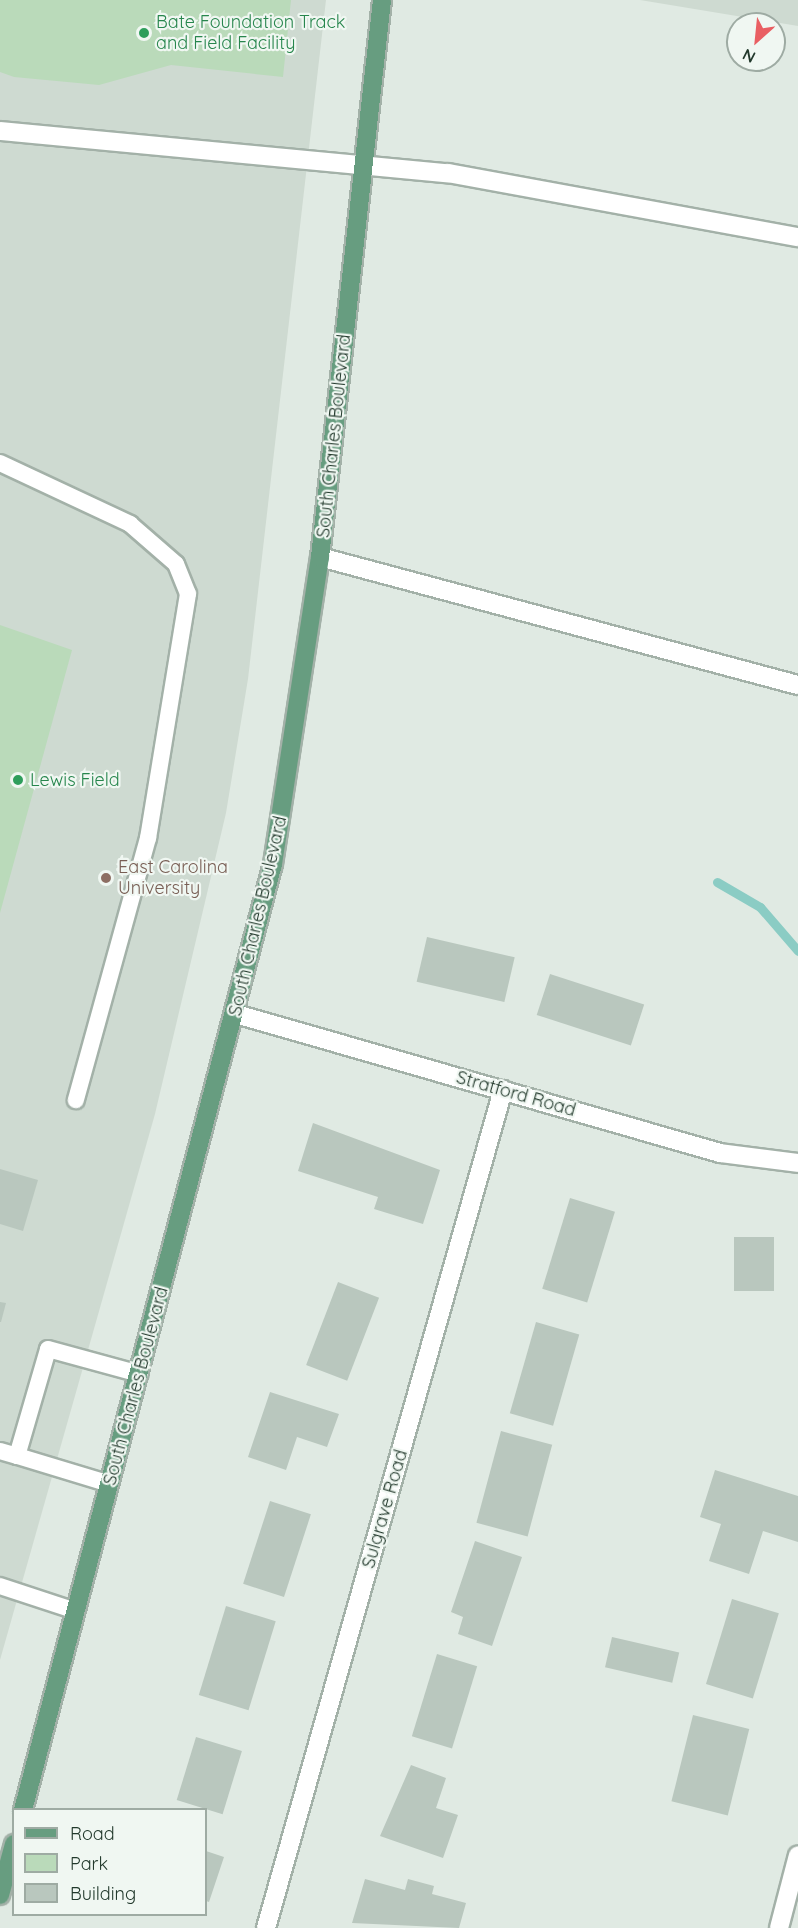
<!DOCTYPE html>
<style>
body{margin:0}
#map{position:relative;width:798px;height:1928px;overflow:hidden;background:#e0eae3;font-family:Quicksand,sans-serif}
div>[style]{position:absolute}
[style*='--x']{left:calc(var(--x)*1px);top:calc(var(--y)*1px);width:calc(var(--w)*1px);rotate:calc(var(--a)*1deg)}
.built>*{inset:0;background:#cedad1}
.green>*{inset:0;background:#badaba}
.stream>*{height:9px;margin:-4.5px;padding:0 4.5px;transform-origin:4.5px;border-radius:4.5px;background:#8bccc4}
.building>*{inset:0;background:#b9c7be;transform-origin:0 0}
.roads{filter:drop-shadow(2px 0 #a3b1a8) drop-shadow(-2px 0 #a3b1a8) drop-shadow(0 2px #a3b1a8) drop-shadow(0 -2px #a3b1a8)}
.lane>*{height:16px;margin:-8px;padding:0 8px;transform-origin:8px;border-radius:8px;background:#fff}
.street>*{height:18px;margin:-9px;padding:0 9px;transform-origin:9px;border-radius:9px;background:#fff}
.primary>*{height:18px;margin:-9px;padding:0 9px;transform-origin:9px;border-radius:9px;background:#679d80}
.dots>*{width:16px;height:16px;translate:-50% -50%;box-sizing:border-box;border:3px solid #f0f7f2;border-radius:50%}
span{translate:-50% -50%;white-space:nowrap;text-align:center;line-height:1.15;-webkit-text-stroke:4.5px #f0f7f2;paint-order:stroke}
.leisure-label{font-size:18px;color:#27864d}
.left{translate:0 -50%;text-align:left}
.street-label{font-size:18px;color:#22392c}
.education-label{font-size:18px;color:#785e54}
.legend{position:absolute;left:12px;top:1808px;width:195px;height:108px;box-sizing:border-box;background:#f0f7f2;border:2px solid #9eaba3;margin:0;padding:8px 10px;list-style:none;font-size:18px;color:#22392c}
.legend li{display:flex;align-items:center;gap:12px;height:30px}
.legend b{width:30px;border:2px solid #9eaba3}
.north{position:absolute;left:726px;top:12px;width:60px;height:60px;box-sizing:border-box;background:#f0f7f2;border:2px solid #9eaba3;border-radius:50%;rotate:207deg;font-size:16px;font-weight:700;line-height:24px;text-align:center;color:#22392c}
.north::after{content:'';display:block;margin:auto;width:21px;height:27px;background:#e95f63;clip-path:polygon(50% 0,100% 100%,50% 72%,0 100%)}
</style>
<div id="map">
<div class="built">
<div style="clip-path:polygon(0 0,326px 0,248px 679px,226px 813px,155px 1114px,0 1660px)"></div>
<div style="clip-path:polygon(640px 0,798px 0,798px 26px)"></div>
</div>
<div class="green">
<div style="clip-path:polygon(0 0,291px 0,283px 77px,171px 65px,99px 85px,14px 77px,0 72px)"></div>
<div style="clip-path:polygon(0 625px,72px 650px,0 913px)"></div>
</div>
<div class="stream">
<div style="--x:717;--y:882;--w:50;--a:30.2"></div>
<div style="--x:760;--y:907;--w:58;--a:49.2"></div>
</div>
<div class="building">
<div style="left:427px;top:937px;width:90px;height:46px;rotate:13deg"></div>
<div style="left:550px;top:974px;width:99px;height:43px;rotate:18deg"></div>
<div style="clip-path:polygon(313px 1123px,440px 1170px,423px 1224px,374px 1209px,378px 1197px,298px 1171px)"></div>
<div style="clip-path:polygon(0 1169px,38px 1180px,23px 1231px,0 1224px)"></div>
<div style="left:570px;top:1198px;width:47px;height:95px;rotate:17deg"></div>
<div style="left:734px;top:1237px;width:40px;height:54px"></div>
<div style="left:338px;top:1282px;width:44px;height:89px;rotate:21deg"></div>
<div style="clip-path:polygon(0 1302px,6px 1303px,1px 1322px,0 1322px)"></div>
<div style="left:536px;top:1322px;width:45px;height:95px;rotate:16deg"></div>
<div style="clip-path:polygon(270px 1392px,339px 1414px,327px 1447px,297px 1437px,286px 1470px,248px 1457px)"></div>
<div style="left:501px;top:1431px;width:53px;height:95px;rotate:15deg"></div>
<div style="clip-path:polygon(715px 1470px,798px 1496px,798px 1542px,763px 1531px,749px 1574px,709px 1561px,721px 1524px,700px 1517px)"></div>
<div style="left:270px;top:1501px;width:43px;height:87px;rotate:18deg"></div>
<div style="clip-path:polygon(475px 1541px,522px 1557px,492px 1646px,458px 1634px,463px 1617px,451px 1612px)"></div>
<div style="left:732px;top:1599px;width:49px;height:89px;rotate:17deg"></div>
<div style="left:226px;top:1606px;width:52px;height:93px;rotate:17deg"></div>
<div style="left:612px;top:1637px;width:69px;height:31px;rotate:13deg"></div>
<div style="left:437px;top:1654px;width:42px;height:86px;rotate:17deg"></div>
<div style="left:693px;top:1715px;width:58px;height:89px;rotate:14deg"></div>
<div style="left:196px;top:1737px;width:48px;height:66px;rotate:17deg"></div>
<div style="clip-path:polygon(411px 1765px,446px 1778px,436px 1808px,458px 1815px,443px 1858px,380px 1836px)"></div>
<div style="clip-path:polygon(206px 1851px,224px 1857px,209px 1902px,206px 1901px)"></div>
<div style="clip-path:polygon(365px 1879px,405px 1890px,408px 1879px,434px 1886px,432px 1894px,466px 1903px,459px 1928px,352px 1923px)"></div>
</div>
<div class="roads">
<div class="lane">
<div style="--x:0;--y:463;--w:144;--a:25.1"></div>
<div style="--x:130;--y:524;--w:61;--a:41"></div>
<div style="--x:176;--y:564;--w:32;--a:68"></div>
<div style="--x:188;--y:594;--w:247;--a:99.3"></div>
<div style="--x:148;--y:838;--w:272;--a:105.4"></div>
<div style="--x:0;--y:1451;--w:18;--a:16"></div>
<div style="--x:110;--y:1484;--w:97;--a:-163.2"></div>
<div style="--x:17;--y:1456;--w:111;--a:-73.8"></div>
<div style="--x:48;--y:1349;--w:95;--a:15.2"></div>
<div style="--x:0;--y:1586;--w:80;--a:18.2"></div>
</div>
<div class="street">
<div style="--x:0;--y:131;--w:450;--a:5.4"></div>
<div style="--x:448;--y:173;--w:356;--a:10.4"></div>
<div style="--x:320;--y:557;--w:495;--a:15"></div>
<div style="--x:236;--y:1014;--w:504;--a:16.02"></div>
<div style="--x:720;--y:1153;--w:79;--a:7.3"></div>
<div style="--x:266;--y:1928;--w:871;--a:-74.21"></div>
<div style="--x:779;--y:1928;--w:75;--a:-75.4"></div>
</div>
<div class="primary">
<div style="--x:23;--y:1810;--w:978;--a:-75.2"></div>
<div style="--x:273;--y:864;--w:311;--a:-81.3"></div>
<div style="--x:320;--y:557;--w:560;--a:-83.65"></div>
<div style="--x:0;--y:1895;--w:53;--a:-74.6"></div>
</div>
</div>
<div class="dots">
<div style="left:144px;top:33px;background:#2e9e5b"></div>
<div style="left:18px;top:780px;background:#2e9e5b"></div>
<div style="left:106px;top:878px;background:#8d6e63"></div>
</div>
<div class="leisure-label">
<span class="left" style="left:156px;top:33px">Bate Foundation Track<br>and Field Facility</span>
<span class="left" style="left:30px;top:780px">Lewis Field</span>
</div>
<div class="street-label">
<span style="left:334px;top:436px;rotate:-84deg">South Charles Boulevard</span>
<span style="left:258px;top:916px;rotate:-77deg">South Charles Boulevard</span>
<span style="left:516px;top:1094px;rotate:16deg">Stratford Road</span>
<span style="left:136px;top:1386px;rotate:-75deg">South Charles Boulevard</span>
<span style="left:385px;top:1509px;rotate:-74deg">Sulgrave Road</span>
</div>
<div class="education-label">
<span class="left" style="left:118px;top:878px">East Carolina<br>University</span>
</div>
<ul class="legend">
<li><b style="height:8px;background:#679d80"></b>Road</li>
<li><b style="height:16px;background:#badaba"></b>Park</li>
<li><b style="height:16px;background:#b9c7be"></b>Building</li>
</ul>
<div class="north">N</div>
</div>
